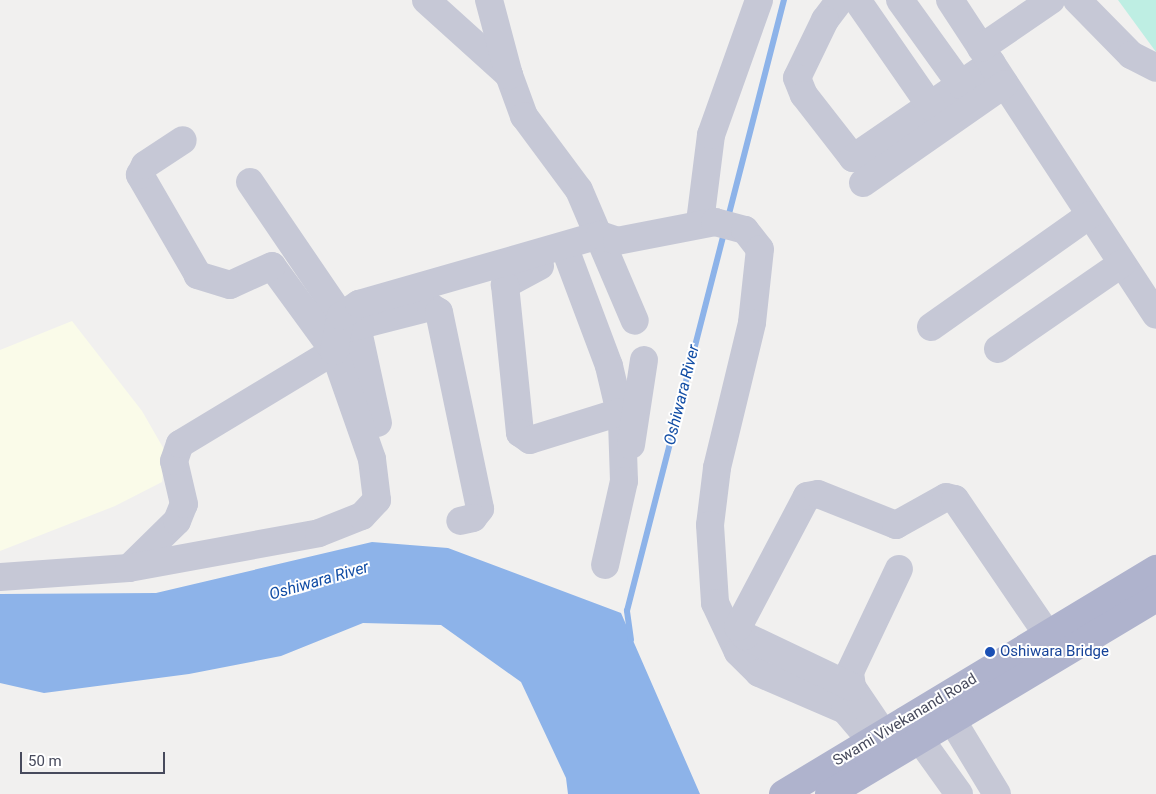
<!DOCTYPE html>
<style>
body{margin:0}
#map{position:relative;width:1156px;height:794px;overflow:hidden;background:#f1f0ef;font-family:Roboto,sans-serif}
div>[style]{position:absolute}
[style*='--x']{left:calc(var(--x)*1px);top:calc(var(--y)*1px);width:calc(var(--w)*1px);rotate:calc(var(--a)*1deg)}
.commercial>*{inset:0;background:#fafbe9}
.green>*{inset:0;background:#beeee3}
.water>*{inset:0;background:#8db3e9}
.stream>*{height:5.5px;margin:-2.75px;padding:0 2.75px;transform-origin:2.75px;border-radius:2.75px;background:#8db3e9}
.minor>*{height:28px;margin:-14px;padding:0 14px;transform-origin:14px;border-radius:14px;background:#c6c8d6}
.major>*{height:28px;margin:-14px;padding:0 14px;transform-origin:14px;border-radius:14px;background:#afb3cd}
.dots>*{width:14px;height:14px;translate:-50% -50%;box-sizing:border-box;border:2px solid #fff;border-radius:50%}
span{translate:-50% -50%;white-space:nowrap;text-align:center;line-height:1.15;-webkit-text-stroke:4px #fff;paint-order:stroke}
.transit-label{font-size:15px;color:#164399}
.left{translate:0 -50%;text-align:left}
.street-label{font-size:15px;color:#474a5c}
.water-label{font-size:16px;color:#114da5;font-style:italic}
.scale{position:absolute;left:20px;top:752px;width:145px;height:22px;box-sizing:border-box;border:2px solid #474a5c;border-top:0;padding-left:6px;font-size:15px;line-height:18px;white-space:nowrap;color:#474a5c;-webkit-text-stroke:4px #fff;paint-order:stroke}
</style>
<div id="map">
<div class="commercial">
<div style="clip-path:polygon(72px 321px,142px 411px,165px 451px,162px 482px,115px 506px,0 551px,0 350px)"></div>
</div>
<div class="green">
<div style="clip-path:polygon(1118px 0,1156px 0,1156px 52px)"></div>
</div>
<div class="water">
<div style="clip-path:polygon(372px 542px,448px 548px,621px 613px,700px 794px,568px 794px,566px 778px,521px 682px,441px 625px,363px 623px,281px 656px,189px 674px,44px 693px,0 683px,0 594px,156px 593px)"></div>
</div>
<div class="stream">
<div style="--x:728;--y:218;--w:225;--a:-75.6"></div>
<div style="--x:631;--y:640;--w:29;--a:-98"></div>
<div style="--x:627;--y:611;--w:391;--a:-75.6"></div>
</div>
<div class="minor">
<div style="--x:426;--y:0;--w:112;--a:42.1"></div>
<div style="--x:509;--y:75;--w:44;--a:69.9"></div>
<div style="--x:524;--y:116;--w:92;--a:53.4"></div>
<div style="--x:579;--y:190;--w:142;--a:66.9"></div>
<div style="--x:489;--y:0;--w:78;--a:75.1"></div>
<div style="--x:840;--y:0;--w:25;--a:127"></div>
<div style="--x:825;--y:20;--w:64;--a:115.8"></div>
<div style="--x:797;--y:78;--w:18;--a:68"></div>
<div style="--x:804;--y:95;--w:80;--a:52.1"></div>
<div style="--x:853;--y:158;--w:168;--a:-34.4"></div>
<div style="--x:857;--y:0;--w:130;--a:55.3"></div>
<div style="--x:900;--y:0;--w:105;--a:54.3"></div>
<div style="--x:950;--y:0;--w:376;--a:56.8"></div>
<div style="--x:1077;--y:0;--w:77;--a:45.5"></div>
<div style="--x:1131;--y:55;--w:28;--a:27"></div>
<div style="--x:981;--y:48;--w:85;--a:-34.4"></div>
<div style="--x:250;--y:182;--w:162;--a:55.8"></div>
<div style="--x:863;--y:183;--w:173;--a:-34.9"></div>
<div style="--x:700;--y:222;--w:88;--a:-82.8"></div>
<div style="--x:711;--y:135;--w:143;--a:-70.4"></div>
<div style="--x:564;--y:246;--w:128;--a:69.4"></div>
<div style="--x:609;--y:366;--w:57;--a:76.7"></div>
<div style="--x:622;--y:421;--w:60;--a:88.1"></div>
<div style="--x:624;--y:481;--w:86;--a:102.7"></div>
<div style="--x:540;--y:266;--w:40;--a:152"></div>
<div style="--x:505;--y:285;--w:149;--a:84.2"></div>
<div style="--x:520;--y:433;--w:12;--a:35"></div>
<div style="--x:530;--y:440;--w:94;--a:-17.3"></div>
<div style="--x:357;--y:326;--w:99;--a:77.8"></div>
<div style="--x:931;--y:327;--w:194;--a:-35.2"></div>
<div style="--x:337;--y:331;--w:97;--a:-14.3"></div>
<div style="--x:431;--y:307;--w:9;--a:32"></div>
<div style="--x:439;--y:312;--w:201;--a:78.2"></div>
<div style="--x:480;--y:509;--w:11;--a:128"></div>
<div style="--x:473;--y:518;--w:13;--a:167"></div>
<div style="--x:998;--y:349;--w:150;--a:-34.6"></div>
<div style="--x:631;--y:445;--w:86;--a:-81.3"></div>
<div style="--x:129;--y:568;--w:67;--a:-44.4"></div>
<div style="--x:177;--y:521;--w:18;--a:-68"></div>
<div style="--x:184;--y:504;--w:44;--a:-103.1"></div>
<div style="--x:174;--y:461;--w:18;--a:-71"></div>
<div style="--x:180;--y:444;--w:180;--a:-31.1"></div>
<div style="--x:334;--y:351;--w:105;--a:-126.1"></div>
<div style="--x:272;--y:266;--w:46;--a:155.7"></div>
<div style="--x:230;--y:285;--w:34;--a:-163"></div>
<div style="--x:198;--y:275;--w:116;--a:-120.1"></div>
<div style="--x:140;--y:175;--w:11;--a:-63"></div>
<div style="--x:145;--y:165;--w:45;--a:-33.3"></div>
<div style="--x:0;--y:577;--w:129;--a:-4"></div>
<div style="--x:129;--y:568;--w:193;--a:-10.4"></div>
<div style="--x:319;--y:533;--w:46;--a:-21.6"></div>
<div style="--x:362;--y:516;--w:22;--a:-47"></div>
<div style="--x:377;--y:500;--w:41;--a:-97"></div>
<div style="--x:372;--y:459;--w:114;--a:-109.4"></div>
<div style="--x:334;--y:351;--w:36;--a:-79"></div>
<div style="--x:341;--y:316;--w:22;--a:-34"></div>
<div style="--x:359;--y:304;--w:251;--a:-16"></div>
<div style="--x:600;--y:235;--w:18;--a:19"></div>
<div style="--x:617;--y:241;--w:100;--a:-11"></div>
<div style="--x:715;--y:222;--w:31;--a:15"></div>
<div style="--x:745;--y:230;--w:24;--a:52"></div>
<div style="--x:760;--y:249;--w:74;--a:96.2"></div>
<div style="--x:752;--y:323;--w:149;--a:103.6"></div>
<div style="--x:717;--y:468;--w:57;--a:97"></div>
<div style="--x:710;--y:525;--w:78;--a:86.3"></div>
<div style="--x:715;--y:603;--w:54;--a:64.9"></div>
<div style="--x:738;--y:652;--w:30;--a:45"></div>
<div style="--x:759;--y:673;--w:94;--a:23.3"></div>
<div style="--x:845;--y:710;--w:63;--a:49.5"></div>
<div style="--x:852;--y:687;--w:15;--a:-98"></div>
<div style="--x:850;--y:672;--w:114;--a:-64.6"></div>
<div style="--x:940;--y:700;--w:110;--a:58.8"></div>
<div style="--x:906;--y:720;--w:91;--a:54.4"></div>
<div style="--x:879;--y:727;--w:48;--a:-124"></div>
<div style="--x:852;--y:687;--w:119;--a:-154.5"></div>
<div style="--x:745;--y:636;--w:11;--a:-128"></div>
<div style="--x:738;--y:627;--w:148;--a:-62.2"></div>
<div style="--x:807;--y:496;--w:11;--a:-10"></div>
<div style="--x:818;--y:494;--w:84;--a:21.7"></div>
<div style="--x:896;--y:525;--w:57;--a:-29.2"></div>
<div style="--x:946;--y:497;--w:9;--a:13"></div>
<div style="--x:955;--y:499;--w:163;--a:55.7"></div>
</div>
<div class="major">
<div style="--x:783;--y:794;--w:436;--a:-31.1"></div>
<div style="--x:829;--y:794;--w:381;--a:-30.9"></div>
</div>
<div class="dots">
<div style="left:990px;top:652px;background:#1a4fb4"></div>
</div>
<div class="transit-label">
<span class="left" style="left:1000px;top:652px">Oshiwara Bridge</span>
</div>
<div class="street-label">
<span style="left:905px;top:720px;rotate:-31deg">Swami Vivekanand Road</span>
</div>
<div class="water-label">
<span style="left:682px;top:395px;rotate:-76deg">Oshiwara River</span>
<span style="left:319px;top:581px;rotate:-16deg">Oshiwara River</span>
</div>
<div class="scale">50 m</div>
</div>
